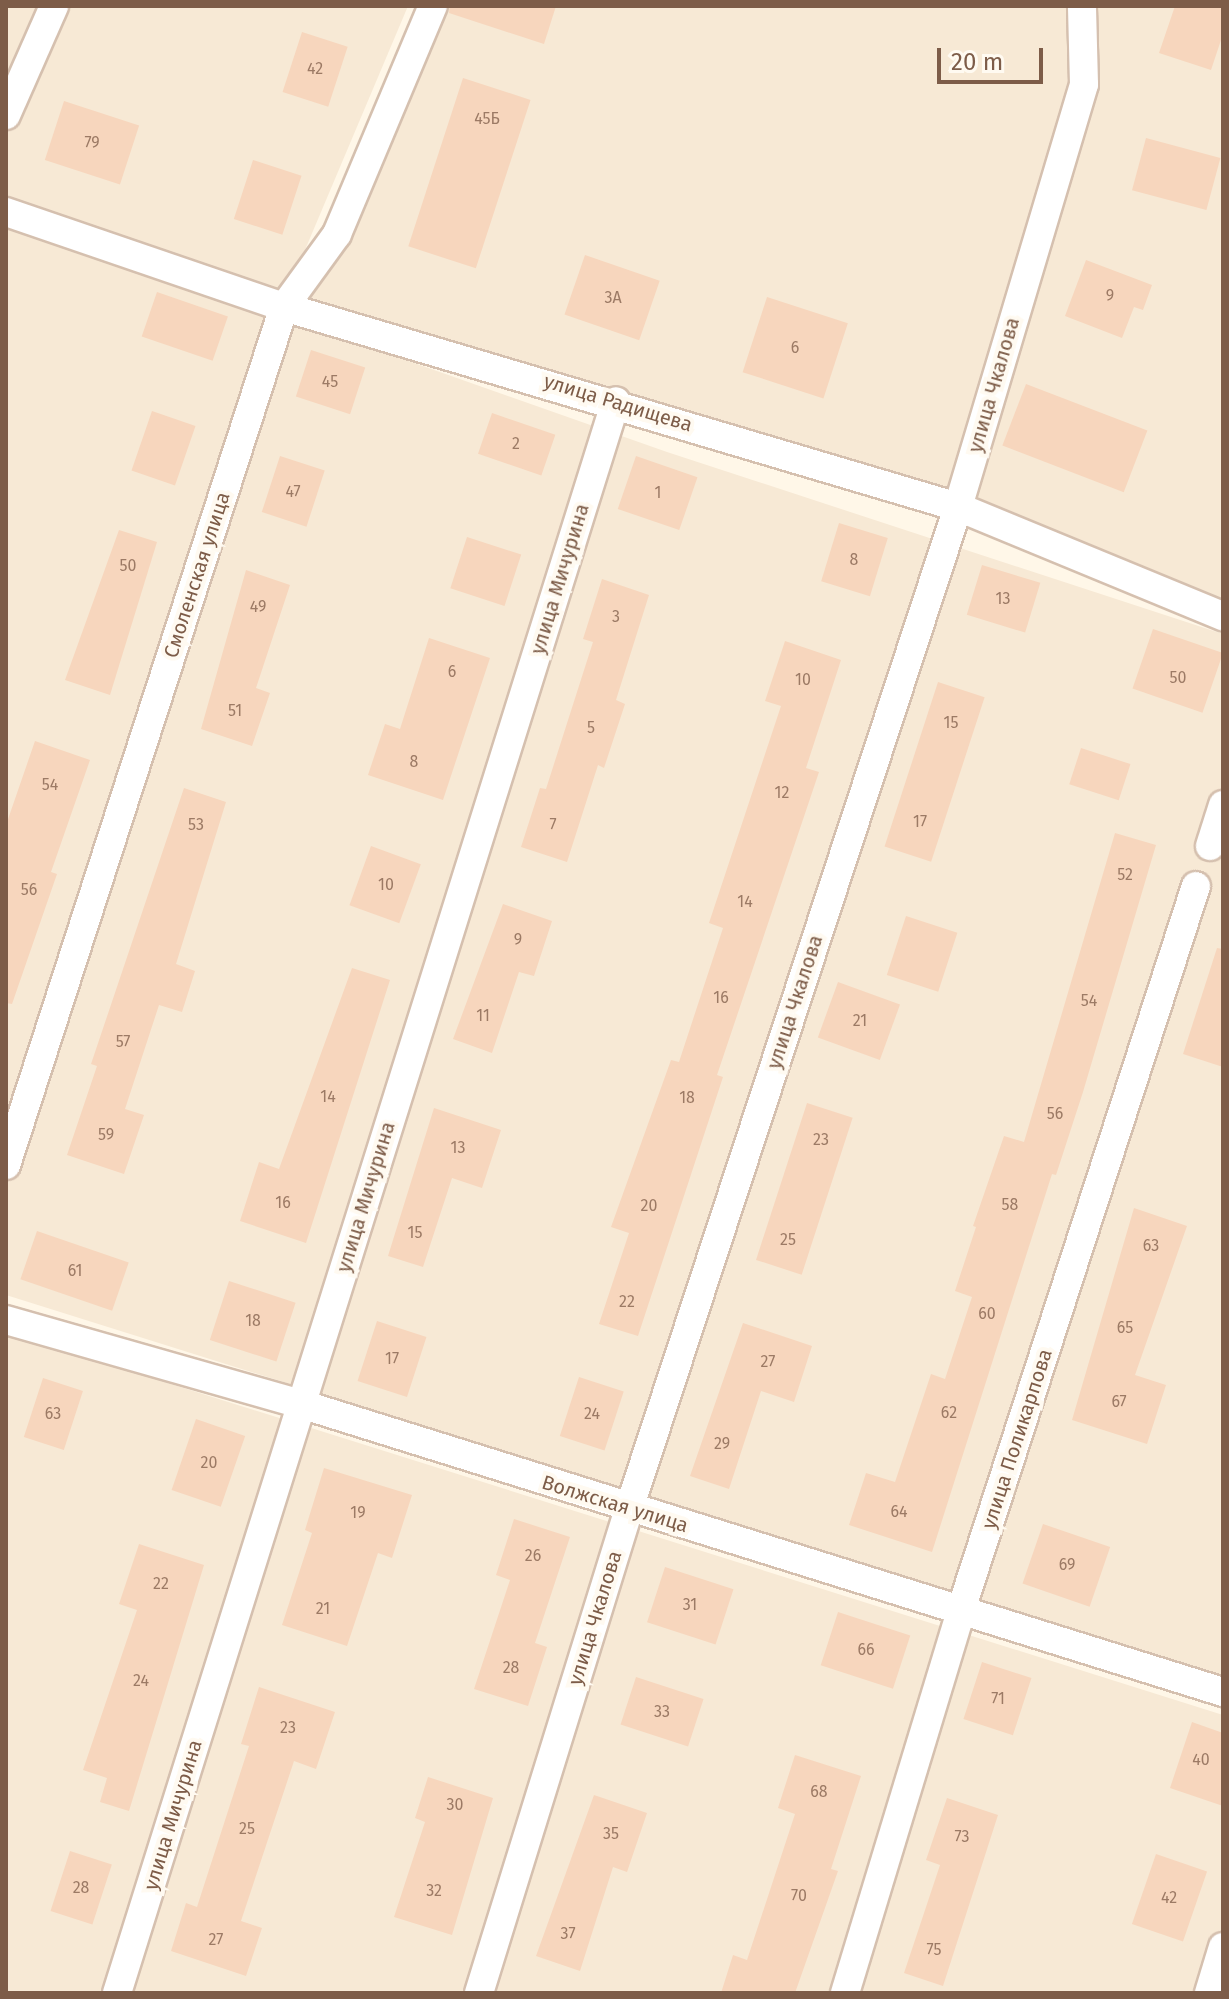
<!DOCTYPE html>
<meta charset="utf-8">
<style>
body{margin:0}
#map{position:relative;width:1229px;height:1999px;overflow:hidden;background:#fff7e8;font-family:"Fira Sans",sans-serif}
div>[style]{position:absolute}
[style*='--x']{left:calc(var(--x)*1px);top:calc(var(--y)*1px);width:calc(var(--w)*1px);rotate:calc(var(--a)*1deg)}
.residential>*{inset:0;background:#f7e9d5}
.building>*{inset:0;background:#f7d6bd;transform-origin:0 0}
.roads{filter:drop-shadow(2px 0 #d5c0af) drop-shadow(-2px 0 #d5c0af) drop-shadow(0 2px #d5c0af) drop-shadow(0 -2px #d5c0af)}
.minor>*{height:28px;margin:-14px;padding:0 14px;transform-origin:14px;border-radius:14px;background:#fff}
span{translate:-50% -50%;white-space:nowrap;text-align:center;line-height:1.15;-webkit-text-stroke:8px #fffaf1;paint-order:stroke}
.number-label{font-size:16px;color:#9c7a65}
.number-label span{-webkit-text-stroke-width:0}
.street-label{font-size:20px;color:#7d5c48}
.frame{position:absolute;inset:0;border:8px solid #7d5c48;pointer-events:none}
.scale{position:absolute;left:937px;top:48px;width:106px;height:36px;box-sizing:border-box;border:4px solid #7d5c48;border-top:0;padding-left:10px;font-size:24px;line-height:28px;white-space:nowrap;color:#7d5c48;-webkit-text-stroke:6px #fffaf1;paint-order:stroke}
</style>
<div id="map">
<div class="residential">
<div style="clip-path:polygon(6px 6px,408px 6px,283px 302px,6px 207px)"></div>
<div style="clip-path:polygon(419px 6px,1223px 6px,1223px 611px,289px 305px)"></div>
<div style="clip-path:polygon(6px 219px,667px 452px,1223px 634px,1223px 1677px,6px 1295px)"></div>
<div style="clip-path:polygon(6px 1332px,1223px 1715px,1223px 1993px,6px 1993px)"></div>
</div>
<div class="building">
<div style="clip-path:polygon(450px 6px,556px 6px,544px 44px,449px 13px)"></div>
<div style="clip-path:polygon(1175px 6px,1223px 6px,1223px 34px,1211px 70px,1159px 53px)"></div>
<div style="left:302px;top:32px;width:48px;height:63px;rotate:18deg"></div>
<div style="left:463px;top:78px;width:71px;height:177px;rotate:18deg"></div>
<div style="left:64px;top:101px;width:79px;height:62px;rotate:18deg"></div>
<div style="left:1146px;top:138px;width:77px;height:54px;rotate:15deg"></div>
<div style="left:253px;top:160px;width:51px;height:62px;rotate:18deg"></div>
<div style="left:585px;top:255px;width:79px;height:63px;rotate:19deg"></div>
<div style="clip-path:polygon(1086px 260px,1152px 285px,1143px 310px,1134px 307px,1122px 338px,1065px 316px)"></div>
<div style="left:157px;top:292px;width:75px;height:47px;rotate:19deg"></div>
<div style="left:767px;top:297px;width:85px;height:79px;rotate:18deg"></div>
<div style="left:311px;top:350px;width:57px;height:49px;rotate:18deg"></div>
<div style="left:1026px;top:384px;width:130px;height:66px;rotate:21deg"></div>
<div style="left:152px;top:411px;width:46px;height:63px;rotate:19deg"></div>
<div style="left:492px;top:413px;width:67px;height:43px;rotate:19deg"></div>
<div style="left:280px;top:456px;width:47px;height:59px;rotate:18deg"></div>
<div style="left:636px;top:456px;width:65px;height:56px;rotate:19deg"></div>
<div style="left:839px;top:523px;width:51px;height:61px;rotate:17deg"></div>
<div style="clip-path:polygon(119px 530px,157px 542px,110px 695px,65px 680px)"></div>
<div style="left:467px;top:537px;width:57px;height:54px;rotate:18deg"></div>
<div style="left:982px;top:565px;width:61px;height:52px;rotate:17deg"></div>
<div style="clip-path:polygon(246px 570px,290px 585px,256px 688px,270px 693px,252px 746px,201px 729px)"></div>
<div style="clip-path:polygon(602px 579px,649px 595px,616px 700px,625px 704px,604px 768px,598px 765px,567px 862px,521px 847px,540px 788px,546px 789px,593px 642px,583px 639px)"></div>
<div style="left:1153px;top:629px;width:74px;height:63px;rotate:19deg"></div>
<div style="clip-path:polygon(429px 638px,490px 658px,443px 800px,368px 775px,385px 724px,400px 729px)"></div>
<div style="clip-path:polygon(785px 641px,841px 660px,806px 768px,819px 772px,717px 1075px,723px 1077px,638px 1336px,599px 1324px,629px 1233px,611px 1227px,671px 1060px,679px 1062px,723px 928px,709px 923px,781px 706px,765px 701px)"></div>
<div style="left:938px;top:682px;width:49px;height:173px;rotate:18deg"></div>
<div style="clip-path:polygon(35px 741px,90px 760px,51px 872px,57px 874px,12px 1004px,6px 1003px,6px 825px)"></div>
<div style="left:1081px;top:748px;width:52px;height:38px;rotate:18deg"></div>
<div style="clip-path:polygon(184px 788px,226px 802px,176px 964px,195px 971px,182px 1012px,159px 1005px,125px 1109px,144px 1115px,124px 1174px,67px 1155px,97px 1066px,91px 1064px)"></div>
<div style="clip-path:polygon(1115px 833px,1156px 845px,1083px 1092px,1056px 1175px,1052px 1174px,932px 1552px,849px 1525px,866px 1473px,895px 1482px,931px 1374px,945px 1379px,972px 1297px,955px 1291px,976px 1227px,973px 1226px,1004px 1136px,1024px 1142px)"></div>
<div style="left:371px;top:846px;width:53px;height:63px;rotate:20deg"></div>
<div style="clip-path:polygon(503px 904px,552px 921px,534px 976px,519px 972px,492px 1053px,453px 1039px)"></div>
<div style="left:906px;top:916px;width:54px;height:62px;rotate:18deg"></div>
<div style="clip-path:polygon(1217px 948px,1223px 949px,1223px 1067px,1183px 1054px)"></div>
<div style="clip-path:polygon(352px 968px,390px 980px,306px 1243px,240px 1221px,259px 1162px,279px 1169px)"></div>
<div style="left:838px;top:982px;width:66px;height:59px;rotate:20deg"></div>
<div style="left:807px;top:1103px;width:48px;height:165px;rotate:18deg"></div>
<div style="clip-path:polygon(434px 1108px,501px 1130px,482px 1188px,452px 1178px,423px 1267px,388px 1256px)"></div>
<div style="clip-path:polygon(1134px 1208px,1187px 1226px,1135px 1375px,1166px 1385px,1147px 1444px,1072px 1420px)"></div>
<div style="left:37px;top:1231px;width:97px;height:51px;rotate:19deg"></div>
<div style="left:229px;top:1281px;width:70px;height:62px;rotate:18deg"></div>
<div style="left:377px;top:1321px;width:52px;height:63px;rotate:18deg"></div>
<div style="clip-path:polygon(743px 1323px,812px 1346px,794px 1402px,761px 1391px,729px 1489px,690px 1476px)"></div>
<div style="left:579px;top:1377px;width:47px;height:62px;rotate:18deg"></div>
<div style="left:43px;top:1378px;width:42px;height:62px;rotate:18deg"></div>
<div style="left:196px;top:1419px;width:52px;height:75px;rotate:19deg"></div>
<div style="clip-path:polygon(324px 1468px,412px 1495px,392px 1558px,378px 1553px,347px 1646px,282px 1625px,312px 1533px,305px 1530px)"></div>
<div style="clip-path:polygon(514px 1519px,570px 1537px,535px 1643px,547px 1647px,528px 1706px,474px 1689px,510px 1580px,496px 1575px)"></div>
<div style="left:1043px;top:1524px;width:71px;height:63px;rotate:19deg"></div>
<div style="clip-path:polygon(139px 1544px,204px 1565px,129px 1811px,100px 1802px,107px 1778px,83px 1770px,137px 1610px,119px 1604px)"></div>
<div style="left:665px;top:1567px;width:72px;height:58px;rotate:18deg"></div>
<div style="left:838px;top:1612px;width:76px;height:56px;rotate:18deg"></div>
<div style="left:982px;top:1662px;width:52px;height:60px;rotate:18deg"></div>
<div style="left:636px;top:1677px;width:71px;height:50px;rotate:18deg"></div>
<div style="clip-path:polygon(259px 1687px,335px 1712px,316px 1769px,294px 1761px,241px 1921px,262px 1928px,246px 1976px,171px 1951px,186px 1903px,197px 1907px,249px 1746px,241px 1744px)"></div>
<div style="clip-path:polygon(1192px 1722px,1223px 1733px,1223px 1806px,1170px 1788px)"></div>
<div style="clip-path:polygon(795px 1755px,861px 1776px,831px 1869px,838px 1871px,795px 1993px,721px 1993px,733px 1955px,747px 1960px,795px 1814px,778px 1808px)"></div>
<div style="clip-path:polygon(428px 1777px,493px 1798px,452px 1935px,394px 1917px,425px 1822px,415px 1818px)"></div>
<div style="clip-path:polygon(594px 1795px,647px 1813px,627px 1872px,613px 1867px,580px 1971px,536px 1956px)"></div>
<div style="clip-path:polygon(947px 1798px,998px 1815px,943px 1986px,904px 1973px,940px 1865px,926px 1860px)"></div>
<div style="left:70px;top:1851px;width:44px;height:63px;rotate:18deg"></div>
<div style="left:1156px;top:1854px;width:54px;height:74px;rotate:19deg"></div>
</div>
<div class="roads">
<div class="minor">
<div style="--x:6;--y:115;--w:119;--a:-66.2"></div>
<div style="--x:6;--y:212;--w:294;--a:18.9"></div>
<div style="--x:284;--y:307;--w:703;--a:16.53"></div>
<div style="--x:958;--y:507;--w:287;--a:22.4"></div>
<div style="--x:1210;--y:846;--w:43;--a:-72.4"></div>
<div style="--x:6;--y:1165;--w:902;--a:-72.05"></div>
<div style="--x:284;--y:307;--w:90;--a:-54"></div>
<div style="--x:337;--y:234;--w:247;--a:-67.2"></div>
<div style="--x:6;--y:1320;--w:307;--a:15.9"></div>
<div style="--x:301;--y:1404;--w:966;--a:17.35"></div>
<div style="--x:117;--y:1993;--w:1668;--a:-72.6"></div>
<div style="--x:479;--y:1993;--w:507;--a:-72.78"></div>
<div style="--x:629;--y:1509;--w:1055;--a:-71.82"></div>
<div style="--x:958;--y:507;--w:441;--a:-73.4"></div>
<div style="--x:1084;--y:84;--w:78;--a:-91.5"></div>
<div style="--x:845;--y:1993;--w:400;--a:-73.1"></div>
<div style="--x:961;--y:1610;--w:761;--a:-72.02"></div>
<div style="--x:1209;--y:1993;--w:48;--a:-73.1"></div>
</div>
</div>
<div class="number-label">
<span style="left:315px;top:69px">42</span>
<span style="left:487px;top:119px">45Б</span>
<span style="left:92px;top:143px">79</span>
<span style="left:1110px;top:296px">9</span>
<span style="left:613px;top:298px">3А</span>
<span style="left:795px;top:348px">6</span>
<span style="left:330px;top:382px">45</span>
<span style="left:516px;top:444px">2</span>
<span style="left:293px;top:492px">47</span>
<span style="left:658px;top:493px">1</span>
<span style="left:854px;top:560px">8</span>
<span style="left:128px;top:566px">50</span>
<span style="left:1003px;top:599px">13</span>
<span style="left:258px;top:607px">49</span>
<span style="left:616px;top:617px">3</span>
<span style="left:452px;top:672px">6</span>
<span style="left:1178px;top:678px">50</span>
<span style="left:803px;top:680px">10</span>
<span style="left:235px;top:711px">51</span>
<span style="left:951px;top:723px">15</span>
<span style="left:591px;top:728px">5</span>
<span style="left:414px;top:762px">8</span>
<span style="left:50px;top:785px">54</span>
<span style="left:782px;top:793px">12</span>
<span style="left:920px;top:822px">17</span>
<span style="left:196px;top:825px">53</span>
<span style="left:553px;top:825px">7</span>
<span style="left:1125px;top:875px">52</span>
<span style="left:386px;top:885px">10</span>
<span style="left:29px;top:890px">56</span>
<span style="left:745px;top:902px">14</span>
<span style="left:518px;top:940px">9</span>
<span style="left:721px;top:998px">16</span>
<span style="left:1089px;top:1001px">54</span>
<span style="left:483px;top:1016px">11</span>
<span style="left:860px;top:1021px">21</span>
<span style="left:123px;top:1042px">57</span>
<span style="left:328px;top:1097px">14</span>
<span style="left:687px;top:1098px">18</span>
<span style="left:1055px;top:1114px">56</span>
<span style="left:106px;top:1135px">59</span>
<span style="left:821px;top:1140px">23</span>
<span style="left:458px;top:1148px">13</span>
<span style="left:283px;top:1203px">16</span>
<span style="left:1010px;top:1205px">58</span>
<span style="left:649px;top:1206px">20</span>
<span style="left:415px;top:1233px">15</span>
<span style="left:788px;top:1240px">25</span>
<span style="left:1151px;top:1246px">63</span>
<span style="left:75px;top:1271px">61</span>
<span style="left:627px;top:1302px">22</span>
<span style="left:987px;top:1314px">60</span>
<span style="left:253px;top:1321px">18</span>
<span style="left:1125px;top:1328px">65</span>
<span style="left:392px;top:1359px">17</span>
<span style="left:768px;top:1362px">27</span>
<span style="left:1119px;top:1402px">67</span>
<span style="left:949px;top:1413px">62</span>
<span style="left:53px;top:1414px">63</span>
<span style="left:592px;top:1414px">24</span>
<span style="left:722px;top:1444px">29</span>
<span style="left:209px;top:1463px">20</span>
<span style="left:899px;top:1512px">64</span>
<span style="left:358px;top:1513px">19</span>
<span style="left:533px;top:1556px">26</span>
<span style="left:1067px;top:1565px">69</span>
<span style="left:161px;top:1584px">22</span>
<span style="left:690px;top:1605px">31</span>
<span style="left:323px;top:1609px">21</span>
<span style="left:866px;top:1650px">66</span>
<span style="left:511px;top:1668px">28</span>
<span style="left:141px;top:1681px">24</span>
<span style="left:998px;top:1699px">71</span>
<span style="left:662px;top:1712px">33</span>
<span style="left:288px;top:1728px">23</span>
<span style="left:1201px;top:1760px">40</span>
<span style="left:819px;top:1792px">68</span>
<span style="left:455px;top:1805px">30</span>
<span style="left:247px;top:1829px">25</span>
<span style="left:611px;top:1834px">35</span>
<span style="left:962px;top:1837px">73</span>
<span style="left:81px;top:1888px">28</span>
<span style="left:434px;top:1891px">32</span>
<span style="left:799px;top:1896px">70</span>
<span style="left:1169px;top:1898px">42</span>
<span style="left:568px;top:1934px">37</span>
<span style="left:216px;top:1940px">27</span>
<span style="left:934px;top:1950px">75</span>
</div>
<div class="street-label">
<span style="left:994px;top:385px;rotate:-74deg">улица Чкалова</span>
<span style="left:618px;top:403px;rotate:17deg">улица Радищева</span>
<span style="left:197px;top:575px;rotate:-72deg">Смоленская улица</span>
<span style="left:560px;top:579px;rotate:-73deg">улица Мичурина</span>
<span style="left:795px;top:1002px;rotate:-72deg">улица Чкалова</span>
<span style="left:366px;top:1197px;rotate:-73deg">улица Мичурина</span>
<span style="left:1017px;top:1439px;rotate:-72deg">улица Поликарпова</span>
<span style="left:615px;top:1504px;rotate:17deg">Волжская улица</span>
<span style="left:595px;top:1618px;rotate:-73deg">улица Чкалова</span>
<span style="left:173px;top:1815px;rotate:-73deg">улица Мичурина</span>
</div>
<div class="frame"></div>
<div class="scale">20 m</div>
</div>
